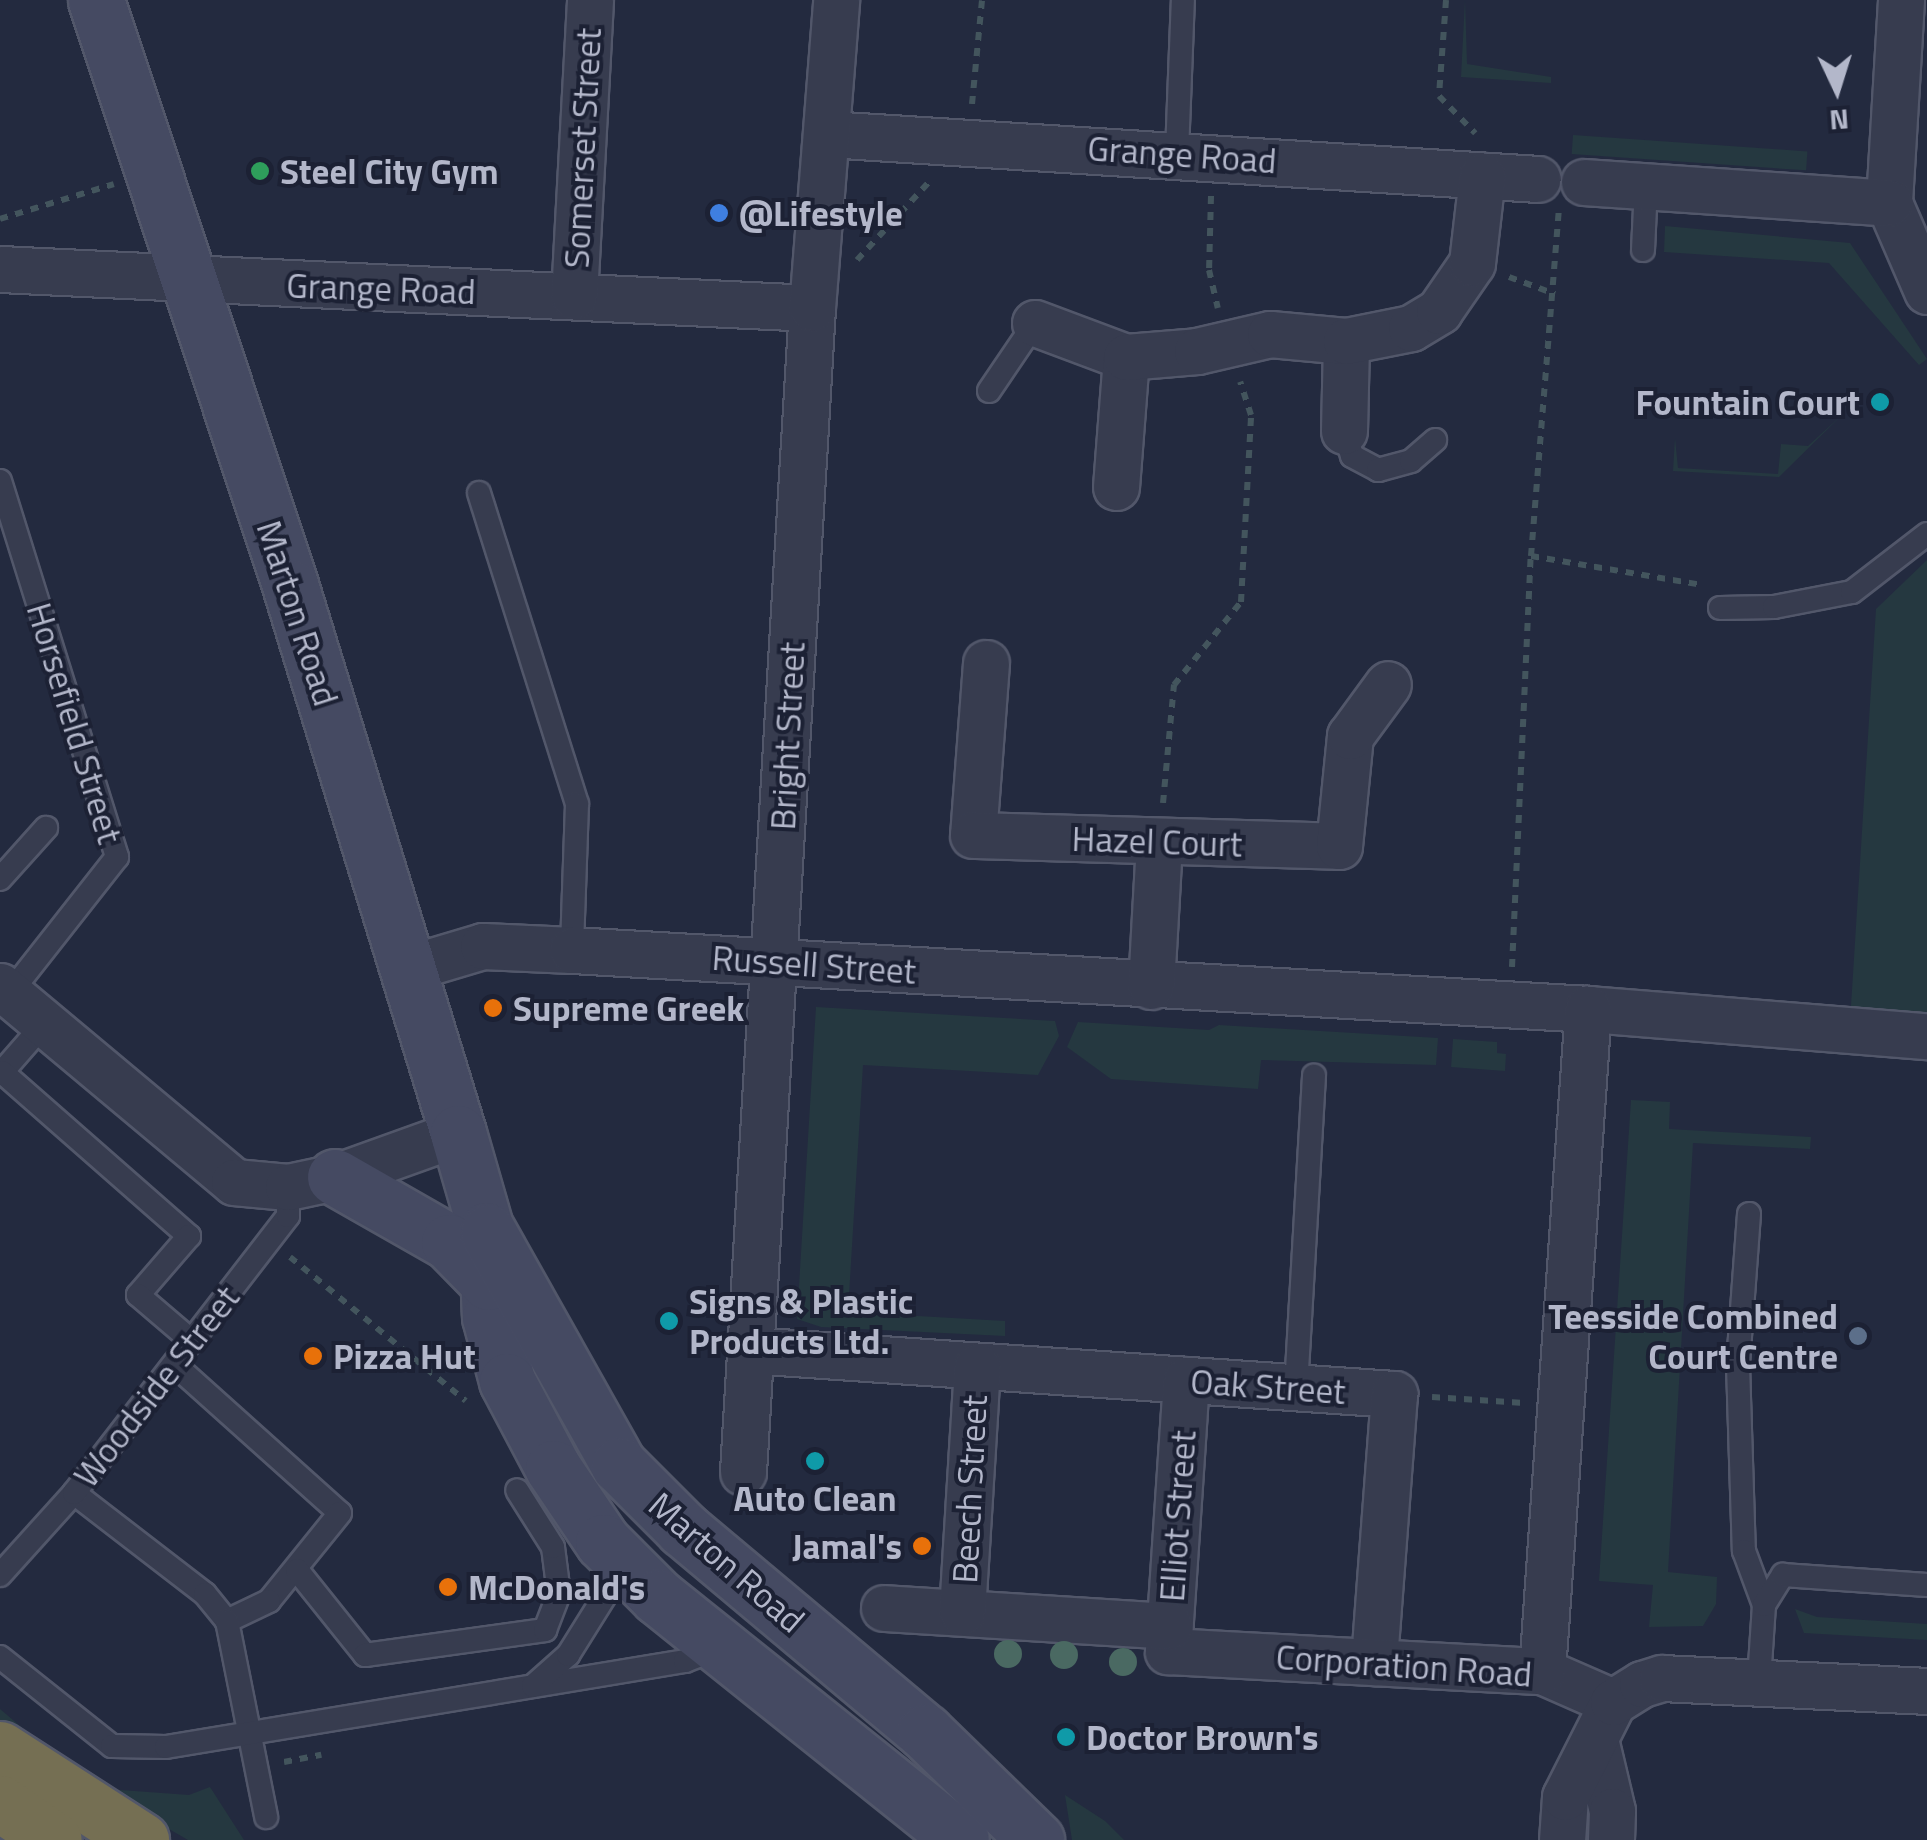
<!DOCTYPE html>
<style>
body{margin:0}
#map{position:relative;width:1927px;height:1840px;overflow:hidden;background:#232a3f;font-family:"Titillium Web",sans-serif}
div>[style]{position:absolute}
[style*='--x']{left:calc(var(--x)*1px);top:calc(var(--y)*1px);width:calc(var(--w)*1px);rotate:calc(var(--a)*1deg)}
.green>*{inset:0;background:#253840;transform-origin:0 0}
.path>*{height:6px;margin-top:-3px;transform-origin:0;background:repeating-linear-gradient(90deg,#43555d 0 8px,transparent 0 16px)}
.roads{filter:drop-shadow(2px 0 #52576a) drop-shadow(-2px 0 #52576a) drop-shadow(0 2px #52576a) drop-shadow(0 -2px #52576a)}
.lane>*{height:22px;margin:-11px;padding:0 11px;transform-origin:11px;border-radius:11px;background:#373c4f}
.street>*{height:45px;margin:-22.5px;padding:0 22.5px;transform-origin:22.5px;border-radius:22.5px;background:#373c4f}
.secondary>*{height:55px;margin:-27.5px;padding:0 27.5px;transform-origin:27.5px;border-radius:27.5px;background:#454a62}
.highway>*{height:55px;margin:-27.5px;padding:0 27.5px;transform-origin:27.5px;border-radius:27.5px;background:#756f53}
.trees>*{width:28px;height:28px;margin:-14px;border-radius:50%;background:#4a6962}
.dots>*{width:28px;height:28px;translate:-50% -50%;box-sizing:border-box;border:5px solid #1c2134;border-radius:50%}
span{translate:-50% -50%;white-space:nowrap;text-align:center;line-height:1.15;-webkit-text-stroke:8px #1c2134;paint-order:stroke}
.street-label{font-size:35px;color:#b3b7ca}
.poi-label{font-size:35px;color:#b3b7ca;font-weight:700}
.left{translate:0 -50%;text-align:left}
.right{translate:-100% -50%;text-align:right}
.north{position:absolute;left:1787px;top:40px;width:100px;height:100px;-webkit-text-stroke:8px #1c2134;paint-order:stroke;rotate:176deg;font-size:28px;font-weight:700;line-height:40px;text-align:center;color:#b3b7ca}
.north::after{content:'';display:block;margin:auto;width:35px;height:45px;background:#b3b7ca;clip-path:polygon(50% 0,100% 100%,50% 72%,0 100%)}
</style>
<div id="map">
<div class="green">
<div style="clip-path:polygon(1465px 0,1467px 64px,1551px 77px,1551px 83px,1461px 77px)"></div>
<div style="left:1573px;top:135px;width:235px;height:19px;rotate:4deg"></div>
<div style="clip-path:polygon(1665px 226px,1850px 243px,1927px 359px,1919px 365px,1829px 263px,1664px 252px)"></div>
<div style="clip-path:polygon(1843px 414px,1779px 477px,1673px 471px,1675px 438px,1678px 468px,1778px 474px,1781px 444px,1808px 446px)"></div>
<div style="clip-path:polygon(1927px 560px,1927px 1058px,1848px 1053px,1876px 609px)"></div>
<div style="clip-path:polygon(816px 1007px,1055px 1021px,1059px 1036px,1038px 1075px,863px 1065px,848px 1312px,1005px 1321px,1005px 1336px,821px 1327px,797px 1319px)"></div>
<div style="clip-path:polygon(1078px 1022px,1209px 1030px,1219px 1025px,1438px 1038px,1436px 1065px,1261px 1060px,1258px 1089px,1111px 1079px,1067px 1047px)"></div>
<div style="clip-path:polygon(1453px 1039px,1497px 1042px,1497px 1053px,1506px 1054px,1505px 1071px,1451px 1067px)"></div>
<div style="clip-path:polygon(1631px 1100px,1670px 1102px,1669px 1129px,1811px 1137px,1810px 1149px,1693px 1143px,1668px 1572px,1717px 1577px,1716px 1604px,1703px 1626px,1649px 1627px,1653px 1585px,1599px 1581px)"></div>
<div style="clip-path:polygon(1795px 1609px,1817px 1617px,1927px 1624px,1927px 1640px,1804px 1633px)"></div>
<div style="clip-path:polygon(0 1709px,66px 1765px,107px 1789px,189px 1795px,210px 1787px,244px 1840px,188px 1840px,0 1731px)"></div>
<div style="clip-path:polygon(1065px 1795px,1105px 1821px,1124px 1840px,1072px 1840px)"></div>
</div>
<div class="path">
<div style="--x:1446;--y:0;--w:96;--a:94.2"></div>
<div style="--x:1439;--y:96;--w:52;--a:45.8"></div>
<div style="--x:972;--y:104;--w:104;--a:-84.5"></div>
<div style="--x:1211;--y:196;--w:74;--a:91.5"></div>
<div style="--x:1209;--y:270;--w:39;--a:77"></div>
<div style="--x:0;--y:219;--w:119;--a:-17.1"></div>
<div style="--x:857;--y:260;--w:108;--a:-47.3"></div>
<div style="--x:1509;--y:277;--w:49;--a:20.3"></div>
<div style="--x:1531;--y:556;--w:173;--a:9.6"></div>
<div style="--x:1163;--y:803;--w:119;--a:-84.7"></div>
<div style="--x:1174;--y:685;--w:107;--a:-51.1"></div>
<div style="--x:1241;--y:602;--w:187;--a:-86.9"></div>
<div style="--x:1251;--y:415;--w:35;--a:-108"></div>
<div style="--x:1512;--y:967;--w:411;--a:-87.4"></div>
<div style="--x:1531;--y:556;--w:346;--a:-85.4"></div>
<div style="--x:290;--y:1257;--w:227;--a:39.3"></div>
<div style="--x:1432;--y:1397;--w:92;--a:3.7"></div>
<div style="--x:284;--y:1762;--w:38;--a:-11"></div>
</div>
<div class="roads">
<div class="lane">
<div style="--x:1177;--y:153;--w:153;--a:-87.8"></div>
<div style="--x:1643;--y:250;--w:64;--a:-87.3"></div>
<div style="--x:989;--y:391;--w:82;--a:-55.9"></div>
<div style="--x:1344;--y:431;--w:26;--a:72"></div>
<div style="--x:1352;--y:456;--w:30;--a:28"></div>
<div style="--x:1378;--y:470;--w:34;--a:-15"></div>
<div style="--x:1411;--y:461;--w:32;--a:-41"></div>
<div style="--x:0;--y:481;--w:394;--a:72.7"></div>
<div style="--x:117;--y:857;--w:174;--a:128.2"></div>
<div style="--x:479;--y:493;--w:326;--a:72.5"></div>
<div style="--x:577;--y:804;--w:146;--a:92"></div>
<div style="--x:1720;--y:608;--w:54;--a:-1.1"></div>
<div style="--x:1774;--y:607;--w:79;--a:-10.9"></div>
<div style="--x:1852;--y:592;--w:95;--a:-37.7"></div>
<div style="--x:0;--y:879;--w:69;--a:-48"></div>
<div style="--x:44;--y:1024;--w:64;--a:131.2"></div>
<div style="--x:2;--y:1072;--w:249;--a:41.3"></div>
<div style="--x:189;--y:1236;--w:78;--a:130.8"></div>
<div style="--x:138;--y:1295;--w:72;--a:40.5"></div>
<div style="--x:1749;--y:1214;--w:151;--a:94.2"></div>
<div style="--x:1738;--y:1365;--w:186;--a:88.2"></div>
<div style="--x:1744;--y:1551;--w:58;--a:69.7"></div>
<div style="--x:1764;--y:1605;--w:76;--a:93.8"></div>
<div style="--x:176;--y:1366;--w:220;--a:41.9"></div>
<div style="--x:340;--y:1513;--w:113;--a:128.9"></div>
<div style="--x:269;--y:1601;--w:47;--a:154.5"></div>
<div style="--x:1296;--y:1388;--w:313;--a:-86.7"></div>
<div style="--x:74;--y:1493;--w:165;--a:37.6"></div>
<div style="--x:205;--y:1594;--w:35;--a:51"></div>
<div style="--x:227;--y:1621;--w:200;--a:78.7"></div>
<div style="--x:297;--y:1570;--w:109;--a:51.3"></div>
<div style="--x:365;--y:1655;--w:182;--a:-7.9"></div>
<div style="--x:545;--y:1630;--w:39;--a:-69"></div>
<div style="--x:559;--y:1594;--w:47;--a:-97.3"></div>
<div style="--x:553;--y:1547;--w:67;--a:-122.3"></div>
<div style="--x:0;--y:1575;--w:110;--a:-47.9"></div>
<div style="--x:74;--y:1493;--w:350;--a:-52.3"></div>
<div style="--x:288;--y:1216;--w:29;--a:-90"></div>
<div style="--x:1764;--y:1605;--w:36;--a:-58"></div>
<div style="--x:1783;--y:1575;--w:144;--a:4"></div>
<div style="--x:0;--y:1657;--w:143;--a:38.5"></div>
<div style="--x:112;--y:1746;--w:54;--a:1.1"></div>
<div style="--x:166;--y:1747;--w:526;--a:-9.41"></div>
<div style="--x:685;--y:1661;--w:34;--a:-21"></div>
<div style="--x:533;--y:1686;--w:47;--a:-41.5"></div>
<div style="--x:568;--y:1655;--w:75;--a:-58"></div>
<div style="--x:608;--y:1591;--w:35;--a:-93"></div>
</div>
<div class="street">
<div style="--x:1901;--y:0;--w:203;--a:93.4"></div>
<div style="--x:1889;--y:203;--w:96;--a:66.6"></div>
<div style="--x:827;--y:134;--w:712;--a:3.62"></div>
<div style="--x:1584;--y:182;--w:306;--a:3.9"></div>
<div style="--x:0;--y:269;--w:813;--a:2.75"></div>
<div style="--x:574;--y:296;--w:296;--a:-86.9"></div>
<div style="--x:1035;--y:323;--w:97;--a:20.5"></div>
<div style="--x:1344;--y:431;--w:90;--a:-88.7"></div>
<div style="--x:1116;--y:487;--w:130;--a:-85.6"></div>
<div style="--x:1126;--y:357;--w:71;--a:-4.8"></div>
<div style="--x:1197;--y:351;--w:75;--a:-13.1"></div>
<div style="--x:1270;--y:334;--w:76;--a:5.3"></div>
<div style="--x:1346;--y:341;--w:66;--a:-11.3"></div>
<div style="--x:1411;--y:328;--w:33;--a:-31"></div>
<div style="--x:1439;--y:311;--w:58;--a:-55.5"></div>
<div style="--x:1472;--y:263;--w:88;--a:-83.4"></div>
<div style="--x:986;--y:663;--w:172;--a:94.3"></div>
<div style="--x:973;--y:835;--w:366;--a:1.7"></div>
<div style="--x:1339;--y:846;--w:111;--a:-84.3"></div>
<div style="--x:1350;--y:736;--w:64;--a:-53.8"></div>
<div style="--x:409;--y:968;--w:77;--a:-16.6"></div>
<div style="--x:483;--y:946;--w:89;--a:2.6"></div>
<div style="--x:572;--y:950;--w:1018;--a:3.32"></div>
<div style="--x:1588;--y:1009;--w:340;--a:4.6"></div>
<div style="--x:0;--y:986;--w:305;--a:39.9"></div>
<div style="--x:234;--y:1182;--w:54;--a:5.3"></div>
<div style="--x:288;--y:1187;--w:48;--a:-12"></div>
<div style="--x:335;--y:1177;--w:131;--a:-19.7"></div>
<div style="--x:1151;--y:986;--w:143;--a:-86.8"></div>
<div style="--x:750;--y:1350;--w:646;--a:3.91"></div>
<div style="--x:1394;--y:1394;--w:269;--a:94.3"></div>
<div style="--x:1186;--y:1380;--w:272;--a:93.8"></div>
<div style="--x:1168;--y:1651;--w:375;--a:3.1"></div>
<div style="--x:1542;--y:1671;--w:77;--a:23.6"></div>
<div style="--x:743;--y:1472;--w:1166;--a:-86.61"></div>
<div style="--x:812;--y:308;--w:309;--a:-85.5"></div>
<div style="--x:884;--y:1608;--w:286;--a:3.6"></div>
<div style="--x:962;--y:1612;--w:246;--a:-86.5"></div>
<div style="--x:1542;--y:1671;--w:664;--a:-86.03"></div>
<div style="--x:1595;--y:1739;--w:74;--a:76.7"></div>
<div style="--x:1612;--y:1811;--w:29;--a:92"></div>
<div style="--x:1562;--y:1840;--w:43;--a:-86"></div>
<div style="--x:1565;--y:1797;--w:106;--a:-63.2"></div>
<div style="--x:1613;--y:1702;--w:34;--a:-32"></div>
<div style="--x:1642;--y:1684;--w:21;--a:-17"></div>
<div style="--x:1662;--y:1678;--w:265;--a:2.8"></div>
</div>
<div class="secondary">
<div style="--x:96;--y:0;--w:619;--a:71.65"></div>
<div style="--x:291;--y:588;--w:570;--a:72.96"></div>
<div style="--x:458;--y:1133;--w:101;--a:73.9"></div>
<div style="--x:486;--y:1230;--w:87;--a:87.4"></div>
<div style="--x:490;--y:1317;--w:66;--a:75.1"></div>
<div style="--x:507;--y:1381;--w:98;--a:62.1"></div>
<div style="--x:553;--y:1468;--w:89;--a:56"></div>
<div style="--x:603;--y:1542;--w:78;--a:45"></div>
<div style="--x:658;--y:1597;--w:388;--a:38.7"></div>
<div style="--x:335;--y:1177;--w:131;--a:29.7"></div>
<div style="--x:449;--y:1242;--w:56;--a:45.7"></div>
<div style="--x:488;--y:1232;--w:267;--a:60.7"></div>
<div style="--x:619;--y:1465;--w:91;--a:45"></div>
<div style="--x:683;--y:1529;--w:316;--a:40"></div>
<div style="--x:925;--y:1732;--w:155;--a:44.2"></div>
</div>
<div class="highway">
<div style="--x:0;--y:1749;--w:168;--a:32.8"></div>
<div style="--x:0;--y:1803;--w:65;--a:34.4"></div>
</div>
</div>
<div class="trees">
<div style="left:1008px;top:1654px"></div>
<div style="left:1064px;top:1655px"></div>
<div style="left:1123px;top:1662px"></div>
</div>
<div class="dots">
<div style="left:260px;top:171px;background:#2e9e5b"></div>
<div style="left:719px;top:213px;background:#3f7fe0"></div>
<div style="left:1880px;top:402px;background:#0f9aa8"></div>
<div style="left:493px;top:1008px;background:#e8710a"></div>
<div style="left:669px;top:1321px;background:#0f9aa8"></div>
<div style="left:1858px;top:1336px;background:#5c6f8a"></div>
<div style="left:313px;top:1356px;background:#e8710a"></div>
<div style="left:815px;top:1461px;background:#0f9aa8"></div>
<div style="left:922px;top:1546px;background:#e8710a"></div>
<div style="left:448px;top:1587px;background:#e8710a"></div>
<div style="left:1066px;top:1737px;background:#0f9aa8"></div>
</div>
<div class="street-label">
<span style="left:582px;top:148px;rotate:-87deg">Somerset Street</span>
<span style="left:1182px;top:154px;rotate:4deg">Grange Road</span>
<span style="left:381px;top:288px;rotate:2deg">Grange Road</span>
<span style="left:298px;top:613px;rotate:72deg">Marton Road</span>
<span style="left:75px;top:723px;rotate:73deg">Horsefield Street</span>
<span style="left:787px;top:736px;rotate:-87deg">Bright Street</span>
<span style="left:1157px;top:841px;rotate:2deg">Hazel Court</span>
<span style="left:814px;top:964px;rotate:4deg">Russell Street</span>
<span style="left:156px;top:1386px;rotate:-52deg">Woodside Street</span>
<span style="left:1268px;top:1386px;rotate:4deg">Oak Street</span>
<span style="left:969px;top:1489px;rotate:-87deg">Beech Street</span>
<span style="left:1177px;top:1516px;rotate:-86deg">Elliot Street</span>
<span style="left:727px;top:1562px;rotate:41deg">Marton Road</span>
<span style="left:1404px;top:1665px;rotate:4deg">Corporation Road</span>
</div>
<div class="poi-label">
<span class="left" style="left:280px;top:171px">Steel City Gym</span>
<span class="left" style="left:739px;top:213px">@Lifestyle</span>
<span class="right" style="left:1860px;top:402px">Fountain Court</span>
<span class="left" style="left:513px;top:1008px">Supreme Greek</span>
<span class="left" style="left:689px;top:1321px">Signs &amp; Plastic<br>Products Ltd.</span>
<span class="right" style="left:1838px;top:1336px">Teesside Combined<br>Court Centre</span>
<span class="left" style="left:333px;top:1356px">Pizza Hut</span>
<span style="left:815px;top:1498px">Auto Clean</span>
<span class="right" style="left:902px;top:1546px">Jamal's</span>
<span class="left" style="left:468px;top:1587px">McDonald's</span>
<span class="left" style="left:1086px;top:1737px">Doctor Brown's</span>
</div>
<div class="north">N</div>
</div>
